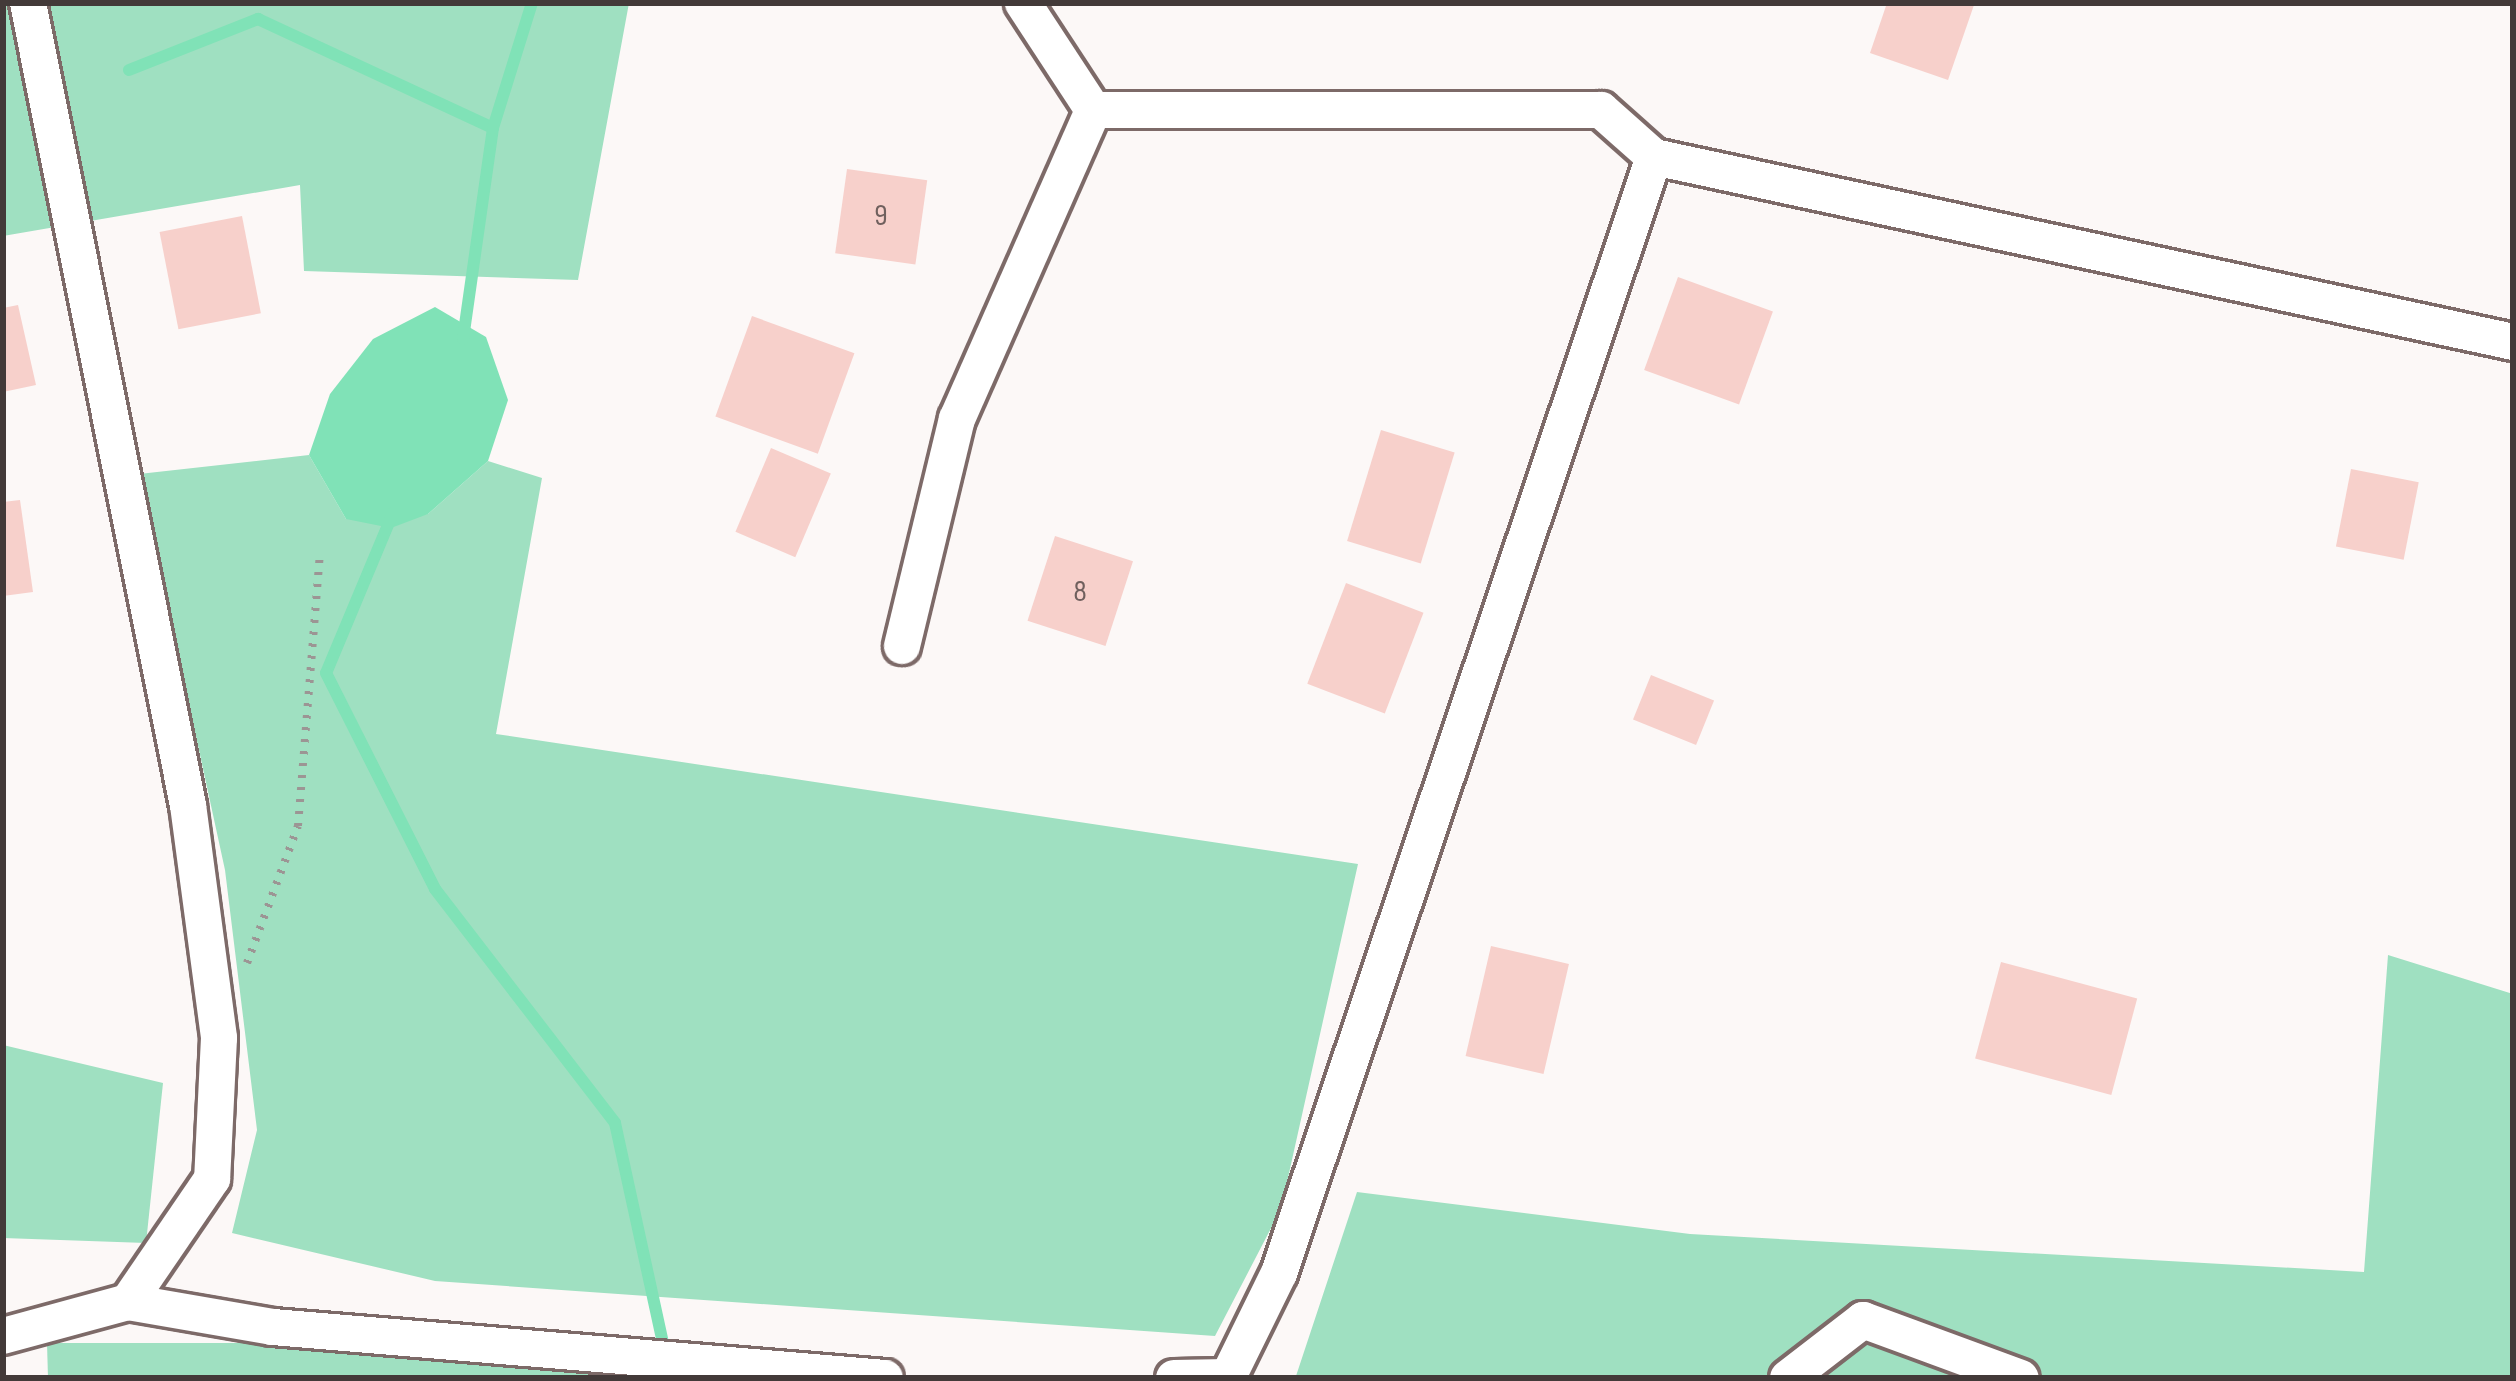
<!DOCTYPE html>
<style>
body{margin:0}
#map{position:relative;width:2516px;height:1381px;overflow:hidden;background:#fcf8f7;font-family:"Sofia Sans Condensed",sans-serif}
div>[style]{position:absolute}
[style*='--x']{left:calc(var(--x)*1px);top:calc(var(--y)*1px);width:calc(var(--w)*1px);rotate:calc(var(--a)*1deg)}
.green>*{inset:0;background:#9fe0c1}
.water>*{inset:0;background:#80e2b7}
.stream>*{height:12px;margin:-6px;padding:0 6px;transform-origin:6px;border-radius:6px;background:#80e2b7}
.building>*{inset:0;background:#f7d0cb;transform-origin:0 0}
.path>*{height:8px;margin-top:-4px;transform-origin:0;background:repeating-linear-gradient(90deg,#9c9594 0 3px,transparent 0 12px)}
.roads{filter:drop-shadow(3px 0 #7d6a68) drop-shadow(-3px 0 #7d6a68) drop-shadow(0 3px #7d6a68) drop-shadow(0 -3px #7d6a68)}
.minor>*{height:36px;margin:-18px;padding:0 18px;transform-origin:18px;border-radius:18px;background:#fff}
span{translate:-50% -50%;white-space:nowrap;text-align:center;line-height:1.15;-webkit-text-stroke:9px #fcf8f7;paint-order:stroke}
.number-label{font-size:30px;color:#70605e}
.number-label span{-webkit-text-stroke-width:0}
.frame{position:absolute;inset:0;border:6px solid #433a39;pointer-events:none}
</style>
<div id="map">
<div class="green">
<div style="clip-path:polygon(3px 3px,629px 3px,578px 280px,304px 271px,300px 185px,3px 236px)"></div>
<div style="clip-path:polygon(309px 455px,346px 519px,428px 514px,488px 461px,542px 478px,496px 734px,1358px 864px,1281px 1209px,1215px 1336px,435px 1281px,232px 1233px,257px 1130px,225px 870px,139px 474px)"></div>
<div style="clip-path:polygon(2388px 955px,2513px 994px,2513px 1378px,1296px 1376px,1357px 1192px,1690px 1234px,2364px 1272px)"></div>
<div style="clip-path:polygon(3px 1045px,163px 1083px,146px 1243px,3px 1238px)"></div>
<div style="clip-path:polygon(47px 1343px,388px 1343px,719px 1378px,48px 1378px)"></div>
</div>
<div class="water">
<div style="clip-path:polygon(435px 307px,486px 337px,508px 400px,488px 461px,428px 514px,391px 528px,346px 519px,309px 455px,330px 394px,373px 339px)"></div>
</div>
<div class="stream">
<div style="--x:129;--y:70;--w:139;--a:-21.6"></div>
<div style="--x:258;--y:19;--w:259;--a:24.9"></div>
<div style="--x:493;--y:128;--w:213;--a:98.1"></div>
<div style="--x:493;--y:128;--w:131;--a:-72.7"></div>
<div style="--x:393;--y:513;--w:173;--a:112.7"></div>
<div style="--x:326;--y:673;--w:242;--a:63.2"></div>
<div style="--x:435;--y:889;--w:295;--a:52.4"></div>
<div style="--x:615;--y:1123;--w:235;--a:77.7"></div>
</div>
<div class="building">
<div style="clip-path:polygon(1887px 3px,1974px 5px,1948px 80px,1870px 53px)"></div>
<div style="left:847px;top:169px;width:81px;height:85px;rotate:8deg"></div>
<div style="left:242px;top:216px;width:99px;height:84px;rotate:79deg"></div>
<div style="left:1678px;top:277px;width:101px;height:99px;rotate:20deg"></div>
<div style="clip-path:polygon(18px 305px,36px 385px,3px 392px,3px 308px)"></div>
<div style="left:752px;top:316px;width:109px;height:107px;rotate:20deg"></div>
<div style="left:1381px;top:430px;width:77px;height:116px;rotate:17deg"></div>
<div style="left:771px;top:448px;width:65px;height:91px;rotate:23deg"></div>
<div style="left:2351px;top:469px;width:69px;height:79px;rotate:11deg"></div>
<div style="clip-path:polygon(20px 500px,33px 592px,3px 596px,3px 502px)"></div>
<div style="left:1055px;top:536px;width:82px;height:89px;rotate:18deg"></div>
<div style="left:1346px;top:583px;width:83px;height:108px;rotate:21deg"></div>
<div style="left:1651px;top:675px;width:68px;height:48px;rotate:22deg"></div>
<div style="left:1491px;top:946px;width:80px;height:113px;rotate:13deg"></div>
<div style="left:2001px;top:962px;width:141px;height:100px;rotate:15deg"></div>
</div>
<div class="path">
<div style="--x:247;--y:963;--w:146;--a:-69.6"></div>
<div style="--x:298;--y:826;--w:273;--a:-85.4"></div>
</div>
<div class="roads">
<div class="minor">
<div style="--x:28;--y:3;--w:818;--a:78.72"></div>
<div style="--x:188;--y:805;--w:235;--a:82.4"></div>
<div style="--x:219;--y:1038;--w:141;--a:92.8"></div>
<div style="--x:212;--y:1179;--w:149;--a:124.3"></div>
<div style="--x:1023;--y:3;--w:128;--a:56.8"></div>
<div style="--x:1093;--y:110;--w:508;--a:0"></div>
<div style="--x:1601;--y:110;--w:71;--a:41.6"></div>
<div style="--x:1654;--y:157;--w:1177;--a:108.57"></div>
<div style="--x:1279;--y:1273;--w:116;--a:116.1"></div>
<div style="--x:1228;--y:1377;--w:54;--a:178.9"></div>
<div style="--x:1654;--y:157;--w:879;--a:12.15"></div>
<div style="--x:902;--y:646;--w:234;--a:-76.4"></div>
<div style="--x:957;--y:419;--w:338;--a:-66.2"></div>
<div style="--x:3;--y:1336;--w:130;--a:-15.2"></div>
<div style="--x:128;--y:1302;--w:147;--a:9.8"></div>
<div style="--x:273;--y:1327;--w:614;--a:4.76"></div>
<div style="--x:1788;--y:1378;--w:95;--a:-37.7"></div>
<div style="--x:1863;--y:1320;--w:168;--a:20.2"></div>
</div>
</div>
<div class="number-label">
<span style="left:881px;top:216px">9</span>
<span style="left:1080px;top:592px">8</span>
</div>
<div class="frame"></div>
</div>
